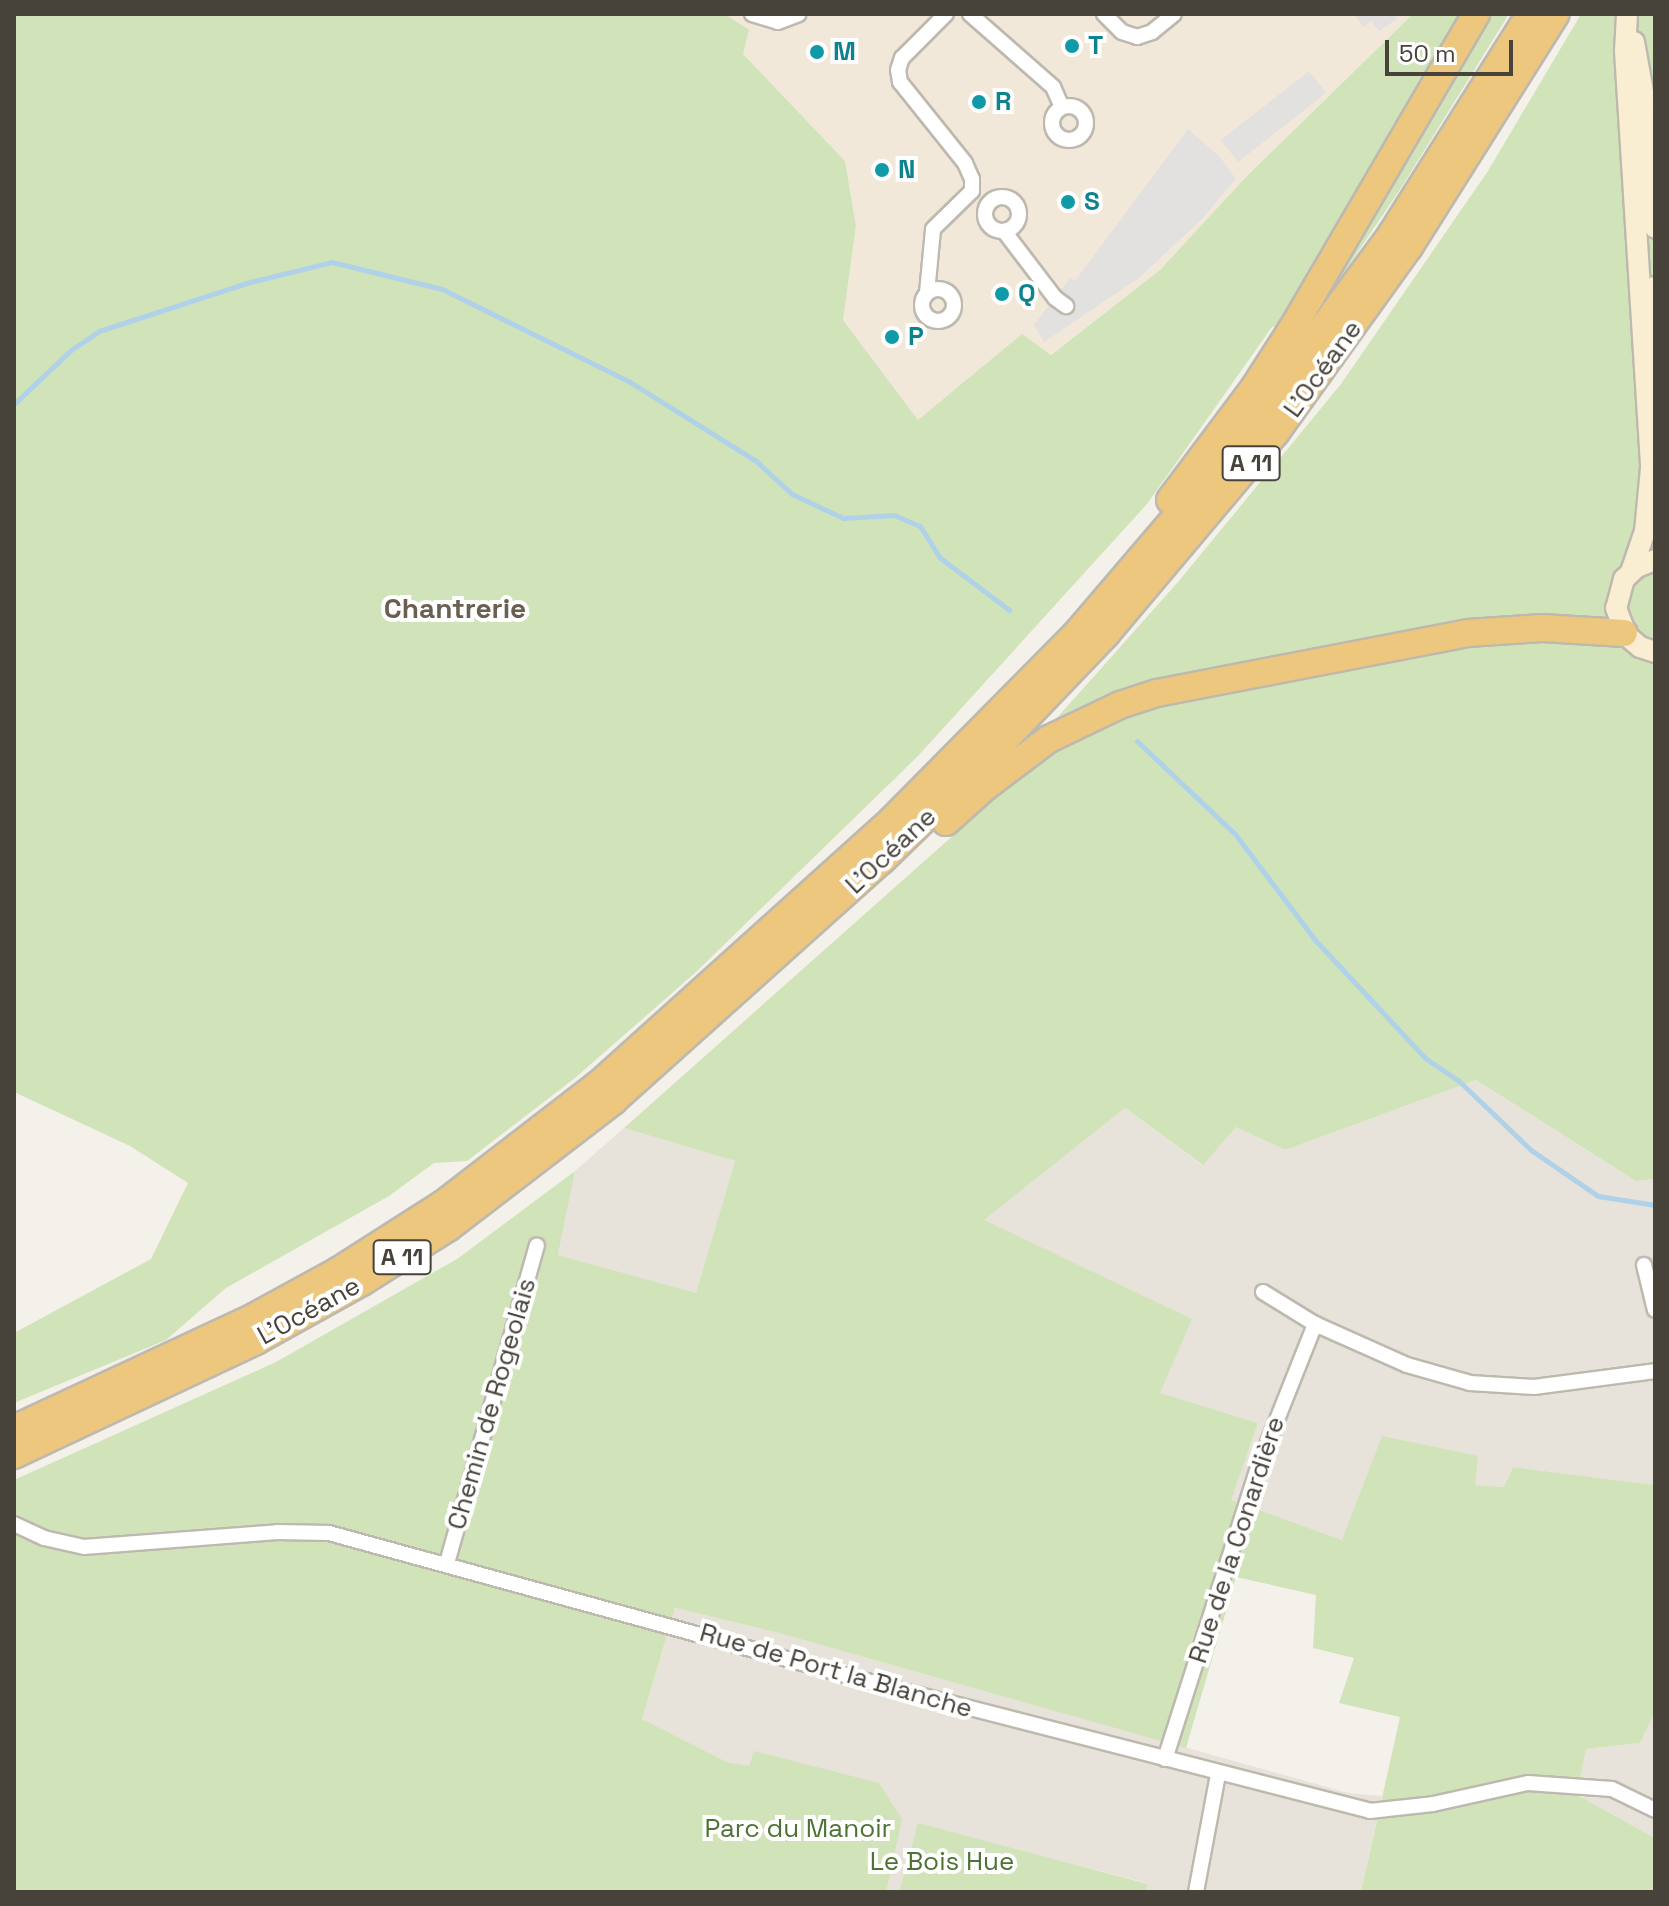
<!DOCTYPE html>
<meta charset="utf-8">
<style>
body{margin:0}
#map{position:relative;width:1669px;height:1906px;overflow:hidden;background:#f4f1eb;font-family:"Space Grotesk",sans-serif}
div>[style]{position:absolute}
[style*='--x']{left:calc(var(--x)*1px);top:calc(var(--y)*1px);width:calc(var(--w)*1px);rotate:calc(var(--a)*1deg)}
.residential>*{inset:0;background:#e7e3da}
.commercial>*{inset:0;background:#f2e8da}
.green>*{inset:0;background:#d1e3b9}
.parking>*{inset:0;background:#e3e1df;transform-origin:0 0}
.stream>*{height:5px;margin:-2.5px;padding:0 2.5px;transform-origin:2.5px;border-radius:2.5px;background:#b0d2e8}
.roads{filter:drop-shadow(2px 0 #beb9af) drop-shadow(-2px 0 #beb9af) drop-shadow(0 2px #beb9af) drop-shadow(0 -2px #beb9af)}
.street>*{height:14px;margin:-7px;padding:0 7px;transform-origin:7px;border-radius:7px;background:#fff}
.street>.ring{margin:-7px;padding:0;box-sizing:content-box;background:none;border:14px solid #fff;border-radius:50%}
.secondary>*{height:20px;margin:-10px;padding:0 10px;transform-origin:10px;border-radius:10px;background:#f9eed1}
.highway>*{height:26px;margin:-13px;padding:0 13px;transform-origin:13px;border-radius:13px;background:#edc77d}
.dots>*{width:22px;height:22px;translate:-50% -50%;box-sizing:border-box;border:4px solid #fff;border-radius:50%}
span{translate:-50% -50%;white-space:nowrap;text-align:center;line-height:1.15;-webkit-text-stroke:8px #fff;paint-order:stroke}
.shield-label span{padding:2px 6px;background:#fff;border:2px solid;border-radius:6px;-webkit-text-stroke-width:0}
.shield-label{font-size:24px;color:#47423a;font-weight:700}
.culture-label{font-size:26px;color:#0d838f;font-weight:700}
.left{translate:0 -50%;text-align:left}
.street-label{font-size:26px;color:#47423a}
.park-label{font-size:26px;color:#4c7334}
.neighbourhood-label{font-size:28px;color:#696052;font-weight:700}
.frame{position:absolute;inset:0;border:16px solid #47423a;pointer-events:none}
.scale{position:absolute;left:1385px;top:40px;width:128px;height:36px;box-sizing:border-box;border:4px solid #47423a;border-top:0;padding-left:10px;font-size:24px;line-height:28px;white-space:nowrap;color:#47423a;-webkit-text-stroke:6px #fff;paint-order:stroke}
</style>
<div id="map">
<div class="residential">
<div style="clip-path:polygon(1476px 1080px,1636px 1181px,1655px 1179px,1655px 1485px,1513px 1467px,1504px 1487px,1474px 1485px,1342px 1540px,1230px 1500px,1258px 1423px,1159px 1393px,983px 1220px,1125px 1108px,1202px 1165px,1236px 1127px,1285px 1150px)"></div>
<div style="clip-path:polygon(624px 1128px,735px 1161px,696px 1294px,558px 1255px,575px 1171px)"></div>
<div style="clip-path:polygon(675px 1608px,775px 1632px,1348px 1793px,1382px 1796px,1361px 1892px,1146px 1892px,1147px 1883px,918px 1824px,899px 1892px,817px 1892px,824px 1782px,727px 1762px,642px 1719px)"></div>
<div style="clip-path:polygon(1655px 1712px,1655px 1838px,1577px 1795px,1586px 1749px,1640px 1743px)"></div>
</div>
<div class="commercial">
<div style="clip-path:polygon(725px 14px,1413px 14px,1246px 177px,1160px 270px,1050px 355px,1022px 335px,918px 420px,843px 320px,856px 226px,845px 161px,743px 54px)"></div>
</div>
<div class="green">
<div style="clip-path:polygon(14px 14px,725px 14px,749px 30px,743px 54px,845px 161px,856px 226px,843px 320px,918px 420px,1022px 334px,1051px 355px,1160px 270px,1246px 177px,1413px 14px,1509px 14px,1401px 188px,1310px 323px,1272px 327px,1147px 504px,917px 757px,696px 972px,575px 1078px,467px 1161px,434px 1163px,389px 1196px,226px 1288px,166px 1340px,14px 1403px,14px 1333px,151px 1259px,188px 1183px,130px 1146px,14px 1092px)"></div>
<div style="clip-path:polygon(1581px 14px,1655px 14px,1655px 1179px,1636px 1181px,1476px 1080px,1285px 1150px,1236px 1127px,1203px 1165px,1125px 1108px,984px 1220px,1192px 1319px,1160px 1393px,1258px 1423px,1231px 1500px,1342px 1540px,1382px 1436px,1478px 1456px,1475px 1485px,1504px 1487px,1513px 1467px,1655px 1485px,1655px 1712px,1640px 1743px,1586px 1749px,1577px 1795px,1655px 1838px,1655px 1892px,1361px 1892px,1400px 1717px,1339px 1703px,1354px 1658px,1313px 1648px,1316px 1595px,1236px 1577px,1186px 1748px,775px 1632px,675px 1608px,642px 1719px,727px 1762px,749px 1766px,754px 1751px,879px 1783px,902px 1819px,886px 1892px,14px 1892px,14px 1480px,276px 1362px,457px 1259px,575px 1171px,558px 1255px,696px 1293px,735px 1161px,624px 1128px,1001px 793px,1062px 749px,1056px 719px,1178px 582px,1341px 384px,1488px 171px)"></div>
<div style="clip-path:polygon(918px 1823px,1148px 1884px,1146px 1892px,899px 1892px)"></div>
</div>
<div class="parking">
<div style="clip-path:polygon(1354px 14px,1395px 14px,1397px 19px,1379px 31px,1371px 21px,1363px 27px)"></div>
<div style="left:1309px;top:71px;width:28px;height:112px;rotate:52deg"></div>
<div style="clip-path:polygon(1188px 129px,1220px 157px,1236px 179px,1201px 220px,1139px 278px,1044px 342px,1034px 325px,1070px 278px,1075px 281px)"></div>
</div>
<div class="stream">
<div style="--x:14;--y:404;--w:79;--a:-43.5"></div>
<div style="--x:71;--y:350;--w:34;--a:-34"></div>
<div style="--x:99;--y:331;--w:159;--a:-18"></div>
<div style="--x:250;--y:282;--w:84;--a:-13.7"></div>
<div style="--x:332;--y:262;--w:113;--a:13.8"></div>
<div style="--x:442;--y:289;--w:210;--a:26.3"></div>
<div style="--x:630;--y:382;--w:149;--a:32.1"></div>
<div style="--x:756;--y:461;--w:49;--a:42.5"></div>
<div style="--x:792;--y:494;--w:56;--a:25.2"></div>
<div style="--x:843;--y:518;--w:51;--a:-3.4"></div>
<div style="--x:894;--y:515;--w:28;--a:23"></div>
<div style="--x:920;--y:526;--w:36;--a:58"></div>
<div style="--x:939;--y:557;--w:88;--a:37.1"></div>
<div style="--x:1137;--y:741;--w:135;--a:43.5"></div>
<div style="--x:1235;--y:834;--w:134;--a:52.9"></div>
<div style="--x:1316;--y:941;--w:160;--a:47"></div>
<div style="--x:1425;--y:1058;--w:41;--a:34.1"></div>
<div style="--x:1459;--y:1081;--w:100;--a:43.8"></div>
<div style="--x:1531;--y:1150;--w:81;--a:34.5"></div>
<div style="--x:1598;--y:1196;--w:58;--a:9"></div>
</div>
<div class="roads">
<div class="street">
<div style="--x:752;--y:14;--w:27;--a:17"></div>
<div style="--x:778;--y:22;--w:22;--a:-21"></div>
<div style="--x:970;--y:14;--w:111;--a:41.3"></div>
<div style="--x:1053;--y:87;--w:22;--a:66"></div>
<div style="--x:1104;--y:14;--w:25;--a:45"></div>
<div style="--x:1122;--y:32;--w:16;--a:18"></div>
<div style="--x:1137;--y:37;--w:16;--a:-18"></div>
<div style="--x:1152;--y:32;--w:28;--a:-39"></div>
<div class="ring" style="left:1052px;top:106px;width:20px;height:20px"></div>
<div class="ring" style="left:985px;top:197px;width:20px;height:20px"></div>
<div style="--x:1004;--y:231;--w:84;--a:52.7"></div>
<div style="--x:1055;--y:298;--w:14;--a:36"></div>
<div class="ring" style="left:922px;top:289px;width:18px;height:18px"></div>
<div style="--x:927;--y:293;--w:64;--a:-84.6"></div>
<div style="--x:933;--y:229;--w:54;--a:-44.3"></div>
<div style="--x:972;--y:191;--w:12;--a:-90"></div>
<div style="--x:972;--y:179;--w:17;--a:-114"></div>
<div style="--x:965;--y:163;--w:104;--a:-128.7"></div>
<div style="--x:900;--y:82;--w:12;--a:-99"></div>
<div style="--x:898;--y:70;--w:13;--a:-72"></div>
<div style="--x:902;--y:58;--w:62;--a:-45"></div>
<div style="--x:1644;--y:1265;--w:46;--a:76.3"></div>
<div style="--x:1263;--y:1292;--w:61;--a:31.6"></div>
<div style="--x:1315;--y:1324;--w:101;--a:24"></div>
<div style="--x:1407;--y:1365;--w:66;--a:15.9"></div>
<div style="--x:1470;--y:1383;--w:64;--a:3.6"></div>
<div style="--x:1534;--y:1387;--w:122;--a:-7.5"></div>
<div style="--x:14;--y:1524;--w:33;--a:25"></div>
<div style="--x:44;--y:1538;--w:41;--a:12.7"></div>
<div style="--x:84;--y:1547;--w:194;--a:-4.4"></div>
<div style="--x:277;--y:1532;--w:52;--a:1.1"></div>
<div style="--x:329;--y:1533;--w:588;--a:15.38"></div>
<div style="--x:896;--y:1689;--w:489;--a:14.4"></div>
<div style="--x:1370;--y:1811;--w:63;--a:-6.3"></div>
<div style="--x:1433;--y:1804;--w:97;--a:-12.5"></div>
<div style="--x:1528;--y:1783;--w:84;--a:4.1"></div>
<div style="--x:1612;--y:1789;--w:48;--a:26"></div>
<div style="--x:447;--y:1563;--w:330;--a:-74.2"></div>
<div style="--x:1165;--y:1759;--w:309;--a:-72.3"></div>
<div style="--x:1259;--y:1465;--w:152;--a:-68.3"></div>
<div style="--x:1196;--y:1892;--w:120;--a:-79.4"></div>
</div>
<div class="secondary">
<div style="--x:1627;--y:14;--w:37;--a:93"></div>
<div style="--x:1625;--y:51;--w:418;--a:86.4"></div>
<div style="--x:1651;--y:468;--w:63;--a:95.4"></div>
<div style="--x:1645;--y:531;--w:43;--a:108.9"></div>
<div style="--x:1634;--y:42;--w:78;--a:79.7"></div>
<div style="--x:1648;--y:119;--w:109;--a:86.3"></div>
<div style="--x:1652;--y:326;--w:39;--a:-86"></div>
<div style="--x:1655;--y:560;--w:19;--a:159"></div>
<div style="--x:1637;--y:567;--w:18;--a:137"></div>
<div style="--x:1624;--y:579;--w:30;--a:105"></div>
<div style="--x:1616;--y:608;--w:30;--a:69"></div>
<div style="--x:1627;--y:636;--w:17;--a:40"></div>
<div style="--x:1640;--y:647;--w:16;--a:18"></div>
</div>
<div class="highway">
<div style="--x:1170;--y:500;--w:140;--a:-53.1"></div>
<div style="--x:1254;--y:388;--w:70;--a:-57.2"></div>
<div style="--x:1292;--y:329;--w:365;--a:-59.7"></div>
<div style="--x:946;--y:822;--w:52;--a:-41.9"></div>
<div style="--x:985;--y:787;--w:80;--a:-36.9"></div>
<div style="--x:1049;--y:739;--w:79;--a:-25.6"></div>
<div style="--x:1120;--y:705;--w:39;--a:-18"></div>
<div style="--x:1157;--y:693;--w:317;--a:-10.9"></div>
<div style="--x:1468;--y:633;--w:74;--a:-3.9"></div>
<div style="--x:1542;--y:628;--w:82;--a:3.5"></div>
<div style="--x:14;--y:1429;--w:265;--a:-25"></div>
<div style="--x:254;--y:1317;--w:96;--a:-28.7"></div>
<div style="--x:338;--y:1271;--w:125;--a:-32.5"></div>
<div style="--x:443;--y:1204;--w:197;--a:-37.6"></div>
<div style="--x:599;--y:1084;--w:394;--a:-42"></div>
<div style="--x:892;--y:820;--w:263;--a:-45.3"></div>
<div style="--x:1077;--y:633;--w:234;--a:-49.5"></div>
<div style="--x:1229;--y:455;--w:273;--a:-53.6"></div>
<div style="--x:1391;--y:235;--w:261;--a:-57.8"></div>
<div style="--x:14;--y:1455;--w:268;--a:-25.2"></div>
<div style="--x:256;--y:1341;--w:121;--a:-29.1"></div>
<div style="--x:362;--y:1282;--w:103;--a:-32.3"></div>
<div style="--x:449;--y:1227;--w:207;--a:-37.5"></div>
<div style="--x:613;--y:1101;--w:361;--a:-41.9"></div>
<div style="--x:882;--y:860;--w:153;--a:-44.2"></div>
<div style="--x:992;--y:753;--w:165;--a:-46.2"></div>
<div style="--x:1106;--y:634;--w:264;--a:-49.9"></div>
<div style="--x:1276;--y:432;--w:228;--a:-54.3"></div>
<div style="--x:1409;--y:247;--w:275;--a:-57.8"></div>
</div>
</div>
<div class="dots">
<div style="left:1072px;top:46px;background:#0f9aa8"></div>
<div style="left:817px;top:52px;background:#0f9aa8"></div>
<div style="left:979px;top:102px;background:#0f9aa8"></div>
<div style="left:882px;top:170px;background:#0f9aa8"></div>
<div style="left:1068px;top:202px;background:#0f9aa8"></div>
<div style="left:1002px;top:294px;background:#0f9aa8"></div>
<div style="left:892px;top:337px;background:#0f9aa8"></div>
</div>
<div class="shield-label">
<span style="left:1251px;top:463px">A 11</span>
<span style="left:402px;top:1257px">A 11</span>
</div>
<div class="culture-label">
<span class="left" style="left:1088px;top:46px">T</span>
<span class="left" style="left:833px;top:52px">M</span>
<span class="left" style="left:995px;top:102px">R</span>
<span class="left" style="left:898px;top:170px">N</span>
<span class="left" style="left:1084px;top:202px">S</span>
<span class="left" style="left:1018px;top:294px">Q</span>
<span class="left" style="left:908px;top:337px">P</span>
</div>
<div class="street-label">
<span style="left:1323px;top:369px;rotate:-54deg">L’Océane</span>
<span style="left:891px;top:851px;rotate:-43deg">L’Océane</span>
<span style="left:309px;top:1311px;rotate:-29deg">L’Océane</span>
<span style="left:492px;top:1404px;rotate:-74deg">Chemin de Rogeolais</span>
<span style="left:1237px;top:1540px;rotate:-72deg">Rue de la Conardière</span>
<span style="left:836px;top:1671px;rotate:16deg">Rue de Port la Blanche</span>
</div>
<div class="park-label">
<span style="left:798px;top:1829px">Parc du Manoir</span>
<span style="left:942px;top:1862px">Le Bois Hue</span>
</div>
<div class="neighbourhood-label">
<span style="left:455px;top:608px">Chantrerie</span>
</div>
<div class="frame"></div>
<div class="scale">50 m</div>
</div>
